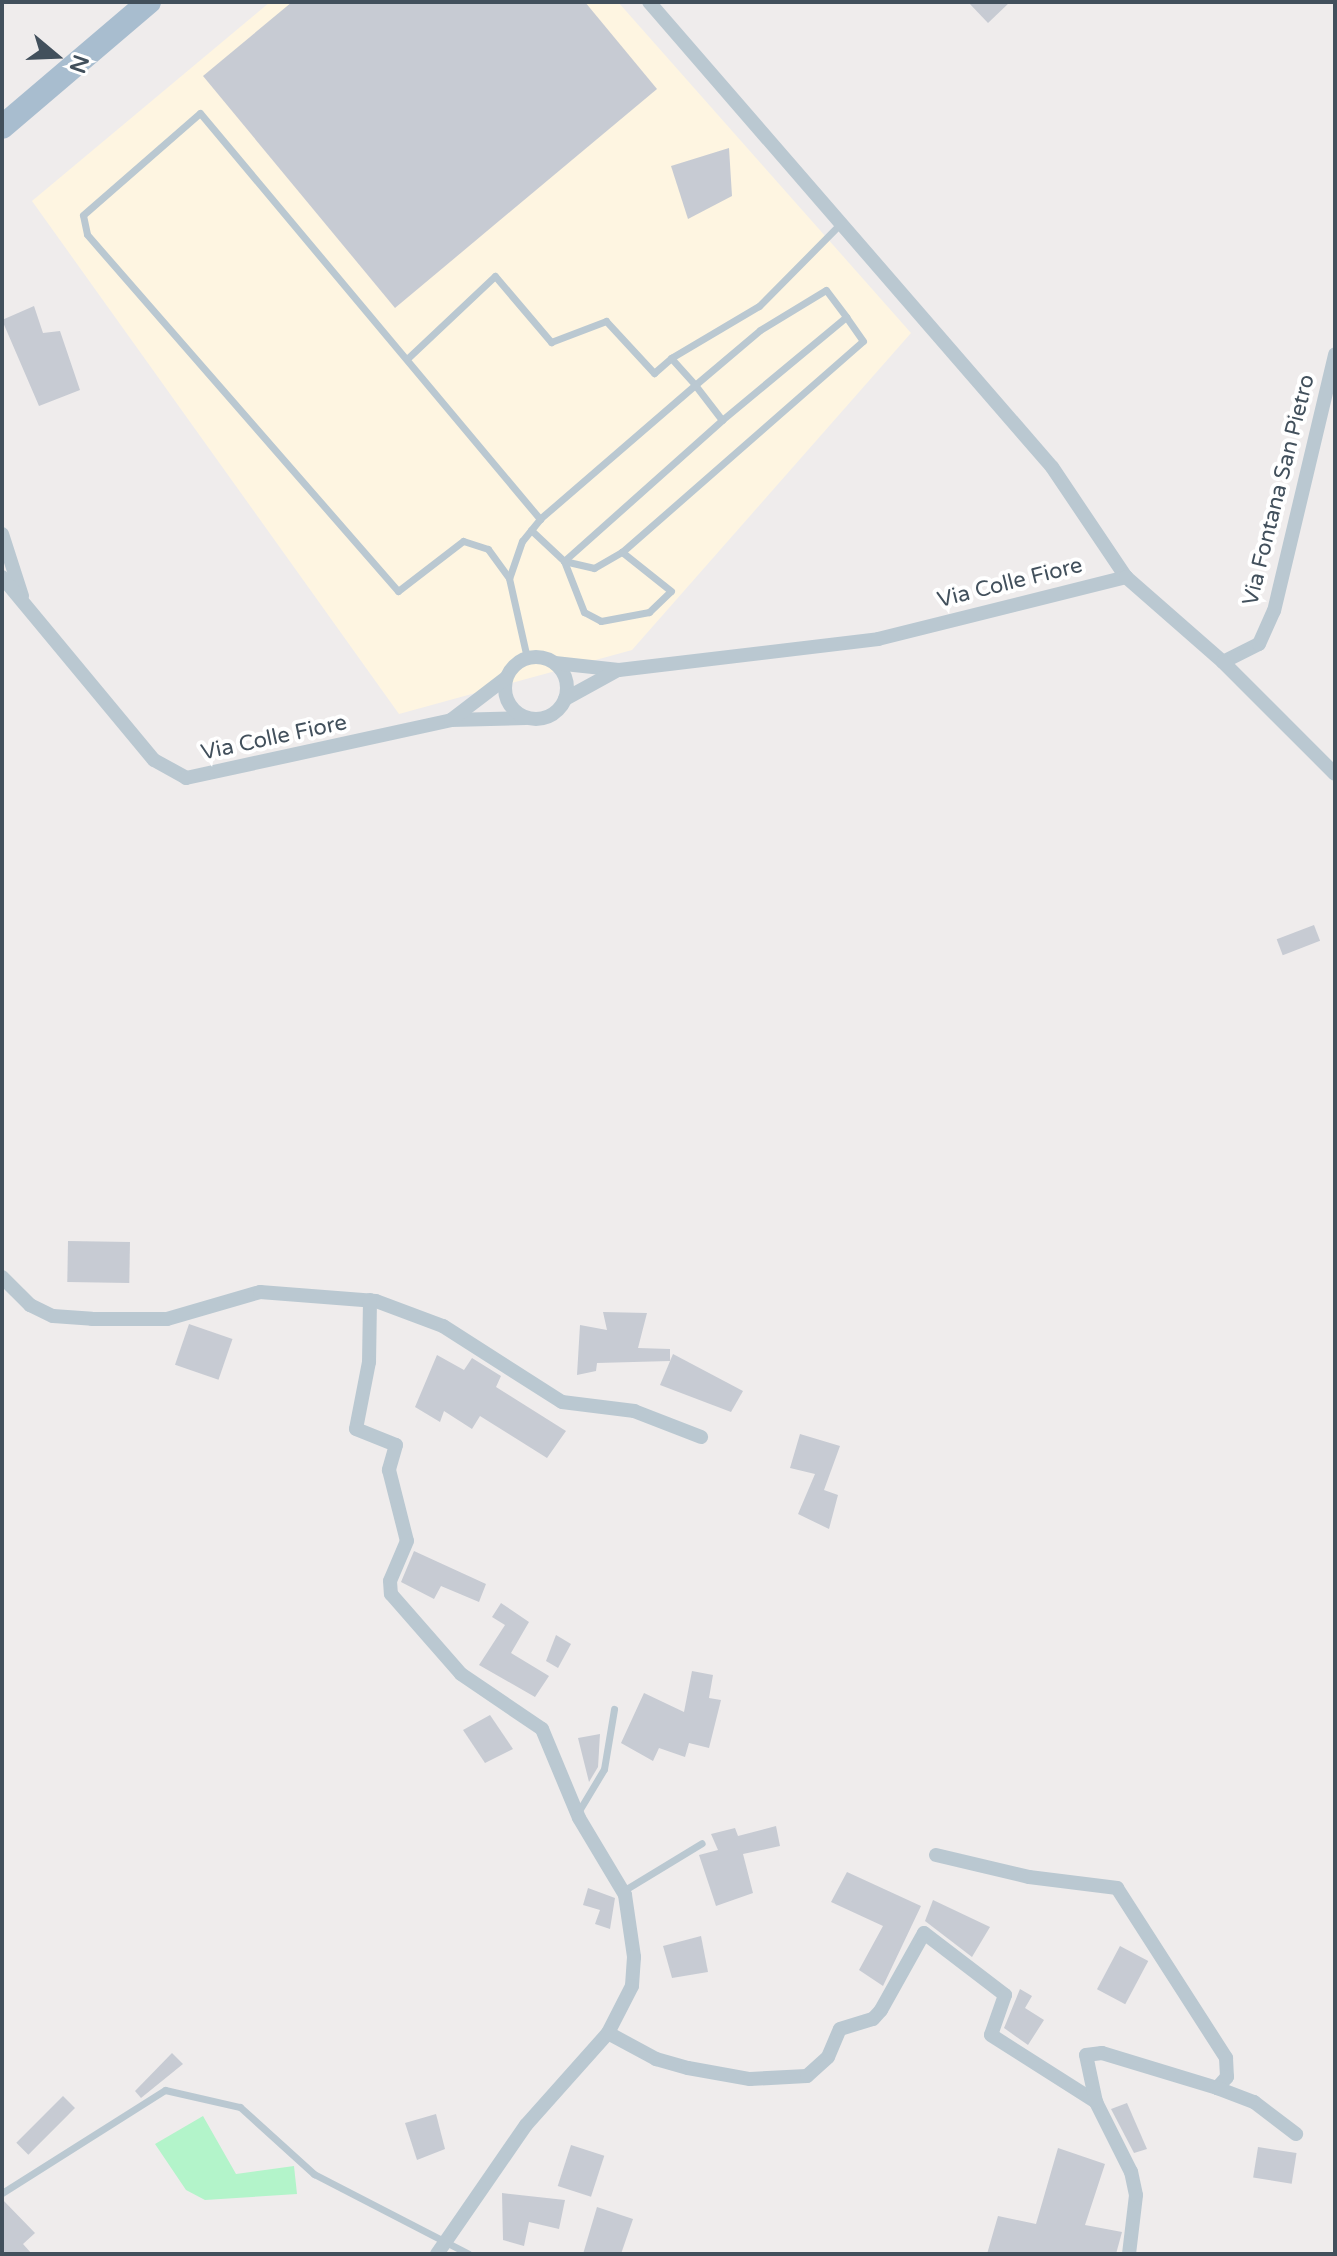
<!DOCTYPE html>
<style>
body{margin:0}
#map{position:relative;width:1337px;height:2256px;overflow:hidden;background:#efecec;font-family:"Varela Round",sans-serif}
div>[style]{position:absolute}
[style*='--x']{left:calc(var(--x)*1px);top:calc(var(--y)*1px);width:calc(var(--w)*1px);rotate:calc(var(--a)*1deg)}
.commercial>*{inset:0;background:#fef5e1}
.green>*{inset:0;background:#b3f4ca}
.building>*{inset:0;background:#c7cbd3;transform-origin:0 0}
.lane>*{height:7px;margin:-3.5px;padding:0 3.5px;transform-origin:3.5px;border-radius:3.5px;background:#bac8d1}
.street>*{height:14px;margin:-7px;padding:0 7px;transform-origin:7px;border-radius:7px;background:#bac8d1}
.street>.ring{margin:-7px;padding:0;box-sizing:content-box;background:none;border:14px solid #bac8d1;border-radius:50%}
.primary>*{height:24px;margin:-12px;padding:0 12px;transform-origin:12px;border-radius:12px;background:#a8bdcf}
span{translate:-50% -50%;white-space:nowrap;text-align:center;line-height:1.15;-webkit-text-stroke:8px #fff;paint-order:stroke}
.street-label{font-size:22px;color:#42505c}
.frame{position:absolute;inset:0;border:4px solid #42505c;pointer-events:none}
.north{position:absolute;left:16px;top:16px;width:80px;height:80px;-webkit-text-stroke:6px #fff;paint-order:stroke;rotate:109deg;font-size:22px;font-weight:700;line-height:32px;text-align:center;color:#42505c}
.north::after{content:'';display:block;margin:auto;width:28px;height:36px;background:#42505c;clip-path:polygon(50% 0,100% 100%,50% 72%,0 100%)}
</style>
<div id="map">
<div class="commercial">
<div style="clip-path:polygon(270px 2px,618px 2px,911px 333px,632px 650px,399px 714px,32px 201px)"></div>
</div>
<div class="green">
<div style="clip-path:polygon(203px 2116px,236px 2174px,294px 2166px,297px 2194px,205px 2200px,186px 2190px,155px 2144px)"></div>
</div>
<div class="building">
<div style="clip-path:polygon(292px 2px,585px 2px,657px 89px,395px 308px,203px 76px)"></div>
<div style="clip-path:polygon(968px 2px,1010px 2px,988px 23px)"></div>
<div style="clip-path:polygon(729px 148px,732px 196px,688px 219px,671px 166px)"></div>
<div style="clip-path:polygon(34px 306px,43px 333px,60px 331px,80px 390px,39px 406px,2px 320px)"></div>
<div style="left:1314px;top:925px;width:17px;height:40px;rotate:69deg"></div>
<div style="left:68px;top:1241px;width:62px;height:41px;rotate:1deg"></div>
<div style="clip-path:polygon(603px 1312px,647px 1313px,638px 1348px,670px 1349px,670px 1361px,597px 1363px,596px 1371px,577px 1375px,580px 1325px,607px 1330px)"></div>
<div style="left:189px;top:1324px;width:46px;height:43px;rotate:19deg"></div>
<div style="clip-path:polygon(673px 1354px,743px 1391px,731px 1412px,660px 1385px)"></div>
<div style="clip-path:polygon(437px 1355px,464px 1370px,472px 1358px,501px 1376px,496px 1387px,566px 1431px,547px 1458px,480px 1416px,472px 1429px,444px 1411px,440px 1422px,415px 1407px)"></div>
<div style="clip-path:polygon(800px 1434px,840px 1446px,824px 1490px,838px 1495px,829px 1529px,798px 1514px,815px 1474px,790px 1468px)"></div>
<div style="clip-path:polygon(414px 1551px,486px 1584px,479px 1602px,441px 1586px,434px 1599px,401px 1582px)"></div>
<div style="clip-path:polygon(501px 1603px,529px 1622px,511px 1653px,549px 1676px,535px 1697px,479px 1665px,505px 1625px,492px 1617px)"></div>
<div style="clip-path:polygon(556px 1635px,571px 1644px,558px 1668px,546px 1661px)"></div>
<div style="clip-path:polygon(692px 1671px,713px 1675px,709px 1698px,721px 1700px,709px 1748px,689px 1743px,685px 1757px,659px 1748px,653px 1761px,621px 1743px,644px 1693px,684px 1712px)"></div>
<div style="clip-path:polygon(490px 1715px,513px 1749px,485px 1763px,463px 1730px)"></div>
<div style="clip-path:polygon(600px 1734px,598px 1767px,589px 1782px,578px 1738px)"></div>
<div style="clip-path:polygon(776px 1826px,780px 1846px,743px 1854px,753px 1893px,716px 1906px,699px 1855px,718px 1850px,711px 1834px,735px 1828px,738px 1836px)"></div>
<div style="clip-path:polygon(847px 1872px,921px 1906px,883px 1986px,859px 1970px,883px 1926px,831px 1902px)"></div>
<div style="clip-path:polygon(588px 1888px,615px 1898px,610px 1929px,595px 1924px,600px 1910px,583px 1905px)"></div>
<div style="clip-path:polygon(933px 1900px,990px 1927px,972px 1957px,925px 1921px)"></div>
<div style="clip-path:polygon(701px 1936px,708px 1972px,672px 1978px,663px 1946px)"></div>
<div style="left:1120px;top:1946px;width:32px;height:49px;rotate:28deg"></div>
<div style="clip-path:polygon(1020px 1989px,1032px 1996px,1025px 2008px,1044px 2020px,1028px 2045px,1004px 2028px)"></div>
<div style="clip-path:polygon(172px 2053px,183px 2064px,141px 2098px,135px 2091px)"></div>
<div style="left:63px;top:2096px;width:17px;height:66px;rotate:45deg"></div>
<div style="clip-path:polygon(1127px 2103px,1147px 2149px,1134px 2153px,1111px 2109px)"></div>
<div style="clip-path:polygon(436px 2114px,445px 2149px,417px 2160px,405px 2123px)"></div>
<div style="left:571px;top:2145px;width:35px;height:43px;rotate:18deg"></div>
<div style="left:1258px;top:2147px;width:39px;height:31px;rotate:9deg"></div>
<div style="clip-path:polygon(1058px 2148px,1105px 2164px,1085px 2225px,1122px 2232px,1116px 2254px,987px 2254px,998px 2216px,1036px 2224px)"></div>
<div style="clip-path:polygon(502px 2193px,565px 2200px,559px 2229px,529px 2222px,524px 2246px,503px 2240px)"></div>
<div style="clip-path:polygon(2px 2199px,35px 2233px,23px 2244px,32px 2254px,2px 2254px)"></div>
<div style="clip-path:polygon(597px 2207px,633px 2219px,621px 2254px,583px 2254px)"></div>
</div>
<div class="lane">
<div style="--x:826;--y:290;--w:34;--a:53"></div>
<div style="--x:846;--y:317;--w:161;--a:140.3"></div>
<div style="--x:722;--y:420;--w:44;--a:-127.6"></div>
<div style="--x:695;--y:385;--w:85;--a:-40.2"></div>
<div style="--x:760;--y:330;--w:77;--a:-31.2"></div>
<div style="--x:409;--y:357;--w:118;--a:-43.3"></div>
<div style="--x:495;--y:276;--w:87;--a:49.7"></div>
<div style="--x:551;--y:342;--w:59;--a:-20.9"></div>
<div style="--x:606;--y:321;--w:71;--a:47.3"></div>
<div style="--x:654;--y:373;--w:23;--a:-41"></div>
<div style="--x:671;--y:358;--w:36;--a:48"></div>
<div style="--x:695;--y:385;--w:205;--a:139.2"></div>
<div style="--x:540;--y:519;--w:28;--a:129"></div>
<div style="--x:522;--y:541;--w:39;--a:109"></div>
<div style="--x:671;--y:358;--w:102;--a:-30.6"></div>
<div style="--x:759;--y:306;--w:117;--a:-45.3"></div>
<div style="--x:531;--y:530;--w:45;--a:43.2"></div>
<div style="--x:564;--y:561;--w:55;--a:68.6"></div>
<div style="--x:584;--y:612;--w:19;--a:28"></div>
<div style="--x:601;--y:621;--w:49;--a:-10.6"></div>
<div style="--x:649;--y:612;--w:30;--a:-44"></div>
<div style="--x:671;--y:591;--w:63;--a:-141.5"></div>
<div style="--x:564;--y:561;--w:31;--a:13"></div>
<div style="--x:594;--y:568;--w:32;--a:-30"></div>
<div style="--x:622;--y:552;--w:320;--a:-41.2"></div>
<div style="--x:863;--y:341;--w:29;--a:-125"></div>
<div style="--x:564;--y:561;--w:212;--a:-41.7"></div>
<div style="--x:527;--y:658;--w:82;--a:-102.7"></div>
<div style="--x:509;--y:578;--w:36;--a:-126"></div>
<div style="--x:488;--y:549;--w:26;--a:-162"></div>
<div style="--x:463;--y:541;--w:82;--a:142.4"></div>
<div style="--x:398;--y:591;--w:473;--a:-131.1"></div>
<div style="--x:87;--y:234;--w:19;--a:-102"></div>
<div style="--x:83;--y:215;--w:155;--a:-41.1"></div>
<div style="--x:200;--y:113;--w:530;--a:50.06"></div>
<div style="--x:577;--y:1814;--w:52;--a:-59"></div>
<div style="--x:604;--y:1769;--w:61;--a:-80.5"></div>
<div style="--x:623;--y:1891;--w:92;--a:-31.3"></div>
<div style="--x:2;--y:2193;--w:193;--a:-32.3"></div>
<div style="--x:165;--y:2090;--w:77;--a:12.8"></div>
<div style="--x:240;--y:2107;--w:100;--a:42.2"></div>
<div style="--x:314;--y:2174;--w:174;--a:27.3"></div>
</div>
<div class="street">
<div style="--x:649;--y:2;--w:615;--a:49.09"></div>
<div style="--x:1052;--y:467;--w:133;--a:56.1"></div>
<div style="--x:2;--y:534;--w:65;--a:72.1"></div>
<div style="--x:2;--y:577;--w:238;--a:50.3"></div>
<div style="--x:154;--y:760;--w:37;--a:29"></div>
<div style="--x:186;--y:778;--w:271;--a:-12.3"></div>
<div style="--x:451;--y:720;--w:75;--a:-1.5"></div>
<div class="ring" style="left:505px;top:657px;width:48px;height:48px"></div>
<div style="--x:1223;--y:662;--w:40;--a:-26.6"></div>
<div style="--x:1259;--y:644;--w:36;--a:-66"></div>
<div style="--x:1274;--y:611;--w:264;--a:-76.6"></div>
<div style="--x:555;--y:663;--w:64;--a:6.2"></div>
<div style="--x:619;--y:670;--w:261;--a:-6.8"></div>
<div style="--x:878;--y:639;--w:256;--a:-14"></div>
<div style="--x:1126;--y:577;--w:129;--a:41.2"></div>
<div style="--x:1223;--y:662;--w:158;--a:45"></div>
<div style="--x:565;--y:699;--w:60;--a:-28.7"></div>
<div style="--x:451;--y:720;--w:69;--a:-37.4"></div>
<div style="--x:2;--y:1277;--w:40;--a:45"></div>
<div style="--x:30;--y:1305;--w:25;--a:26"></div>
<div style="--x:53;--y:1316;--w:39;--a:4"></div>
<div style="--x:92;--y:1319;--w:75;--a:0"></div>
<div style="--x:167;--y:1319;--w:97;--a:-16.2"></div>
<div style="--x:260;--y:1292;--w:116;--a:4.4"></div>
<div style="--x:376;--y:1301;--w:72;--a:20.5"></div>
<div style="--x:443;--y:1326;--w:141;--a:32.6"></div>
<div style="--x:562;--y:1402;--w:73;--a:7.1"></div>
<div style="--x:634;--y:1411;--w:72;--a:21.2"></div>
<div style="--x:370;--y:1300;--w:62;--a:90.9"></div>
<div style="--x:369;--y:1362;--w:68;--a:101"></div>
<div style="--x:356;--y:1429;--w:43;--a:21.8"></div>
<div style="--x:396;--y:1445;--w:26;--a:106"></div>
<div style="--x:389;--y:1470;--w:73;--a:75.8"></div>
<div style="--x:407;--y:1541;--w:43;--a:113"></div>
<div style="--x:390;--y:1581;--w:13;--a:86"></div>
<div style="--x:391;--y:1594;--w:106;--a:48.8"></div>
<div style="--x:461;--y:1674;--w:98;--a:34.2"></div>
<div style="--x:542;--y:1729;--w:96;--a:67.4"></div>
<div style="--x:579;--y:1818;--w:90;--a:59.1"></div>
<div style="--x:625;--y:1895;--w:63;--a:81.7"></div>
<div style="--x:634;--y:1957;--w:29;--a:94"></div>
<div style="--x:632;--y:1986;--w:53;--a:117.1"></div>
<div style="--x:608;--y:2033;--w:123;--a:131.7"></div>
<div style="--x:526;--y:2125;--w:157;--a:124.6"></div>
<div style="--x:936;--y:1855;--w:96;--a:13.3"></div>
<div style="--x:1029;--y:1877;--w:89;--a:7.1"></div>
<div style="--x:1117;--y:1888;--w:202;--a:57.3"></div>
<div style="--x:1226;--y:2058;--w:19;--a:87"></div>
<div style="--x:1227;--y:2077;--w:15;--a:132"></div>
<div style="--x:608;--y:2033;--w:55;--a:28.4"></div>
<div style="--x:656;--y:2059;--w:33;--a:16"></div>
<div style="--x:688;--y:2068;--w:63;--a:10.1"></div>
<div style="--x:750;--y:2079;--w:57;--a:-3"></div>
<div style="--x:807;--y:2076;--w:28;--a:-42"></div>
<div style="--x:828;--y:2057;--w:30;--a:-67"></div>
<div style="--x:840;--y:2029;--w:34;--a:-17"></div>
<div style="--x:873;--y:2019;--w:12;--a:-48"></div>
<div style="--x:881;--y:2010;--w:88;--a:-60.8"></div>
<div style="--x:924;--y:1933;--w:102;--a:37.4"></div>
<div style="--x:1005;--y:1995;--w:42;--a:109.3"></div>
<div style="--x:991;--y:2035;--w:125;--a:32.5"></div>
<div style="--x:1129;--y:2254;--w:59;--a:-83.2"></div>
<div style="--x:1136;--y:2195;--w:24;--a:-102"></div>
<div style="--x:1131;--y:2172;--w:78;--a:-116.6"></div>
<div style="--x:1096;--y:2102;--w:48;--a:-102"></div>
<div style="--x:1086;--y:2055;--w:16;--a:-7"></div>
<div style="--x:1102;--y:2053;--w:120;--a:16.9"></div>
<div style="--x:1217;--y:2088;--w:40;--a:21"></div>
<div style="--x:1254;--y:2102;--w:53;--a:37.3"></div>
</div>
<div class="primary">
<div style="--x:2;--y:127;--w:193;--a:-40.4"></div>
</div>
<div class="street-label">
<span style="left:1279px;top:490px;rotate:-76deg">Via Fontana San Pietro</span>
<span style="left:1010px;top:583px;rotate:-14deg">Via Colle Fiore</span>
<span style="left:274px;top:738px;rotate:-12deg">Via Colle Fiore</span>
</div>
<div class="frame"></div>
<div class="north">N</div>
</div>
